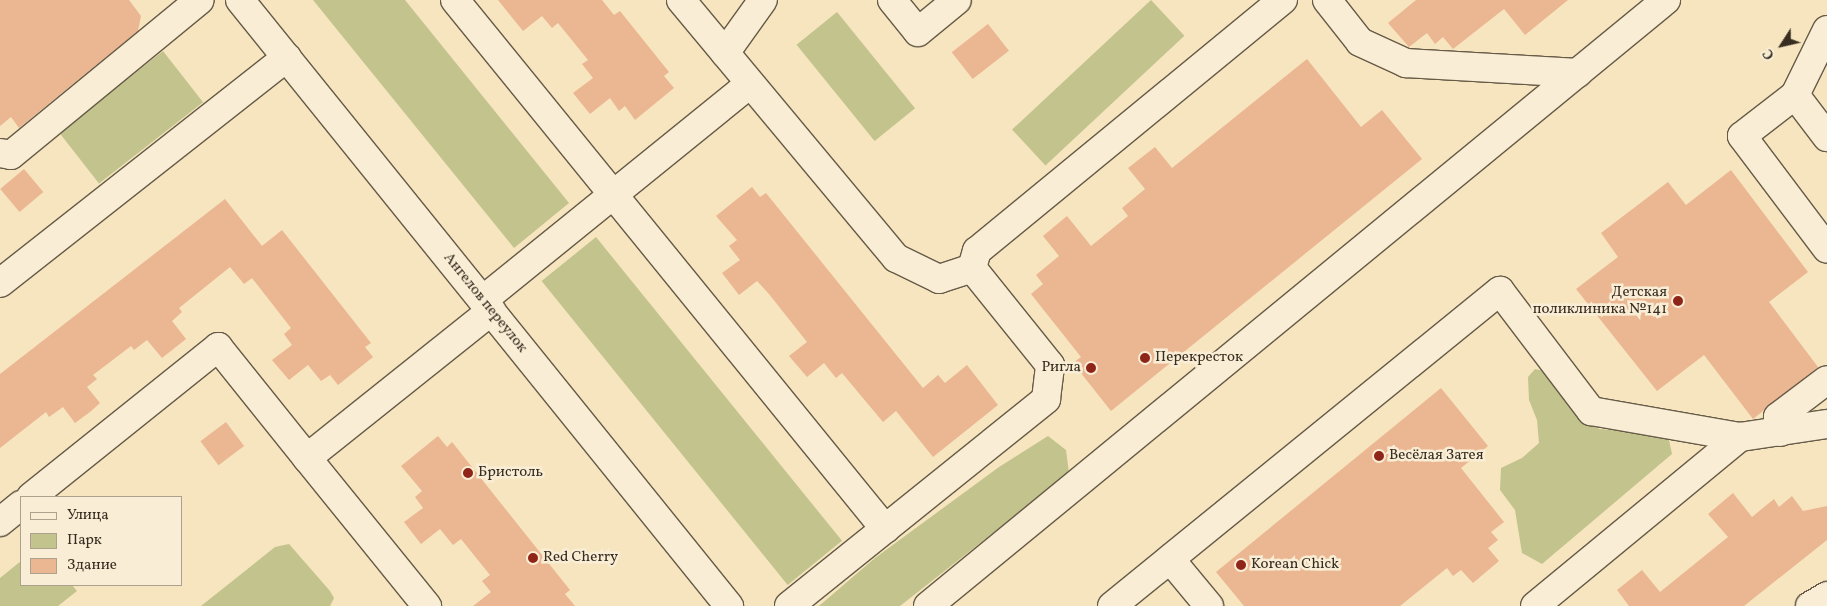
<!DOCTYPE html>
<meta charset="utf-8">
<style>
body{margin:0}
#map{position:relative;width:1827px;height:606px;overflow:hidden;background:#f6e5be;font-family:Vollkorn,serif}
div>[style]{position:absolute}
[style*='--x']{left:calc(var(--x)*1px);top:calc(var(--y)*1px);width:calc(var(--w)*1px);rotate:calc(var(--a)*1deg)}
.green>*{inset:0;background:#c2c38d;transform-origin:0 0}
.building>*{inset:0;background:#ebb692;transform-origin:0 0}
.roads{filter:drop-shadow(1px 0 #675b48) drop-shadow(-1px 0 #675b48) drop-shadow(0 1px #675b48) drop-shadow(0 -1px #675b48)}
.minor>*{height:28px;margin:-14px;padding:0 14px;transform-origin:14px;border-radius:14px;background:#f9eed5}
.dots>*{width:14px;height:14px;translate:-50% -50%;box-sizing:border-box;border:2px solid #f9eed5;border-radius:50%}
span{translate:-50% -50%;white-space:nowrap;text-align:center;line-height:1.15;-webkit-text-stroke:5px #f9eed5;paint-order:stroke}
.poi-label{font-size:15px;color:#372d20}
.right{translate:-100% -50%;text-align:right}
.left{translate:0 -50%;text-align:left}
.street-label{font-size:15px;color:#372d20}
.legend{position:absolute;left:20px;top:496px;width:162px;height:90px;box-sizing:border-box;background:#f9eed5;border:1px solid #aba18d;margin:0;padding:6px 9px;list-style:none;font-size:15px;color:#372d20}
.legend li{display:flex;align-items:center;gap:10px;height:25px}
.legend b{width:25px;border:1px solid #aba18d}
.north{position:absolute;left:1757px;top:20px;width:50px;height:50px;-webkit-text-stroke:4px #f9eed5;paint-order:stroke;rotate:235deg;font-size:14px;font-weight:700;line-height:20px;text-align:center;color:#372d20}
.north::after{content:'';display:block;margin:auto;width:18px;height:22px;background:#372d20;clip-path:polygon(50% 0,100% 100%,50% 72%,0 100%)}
</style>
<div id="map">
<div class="green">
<div style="clip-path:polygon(313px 0,405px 0,569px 203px,514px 248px)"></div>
<div style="left:1151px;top:0;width:49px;height:190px;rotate:47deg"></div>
<div style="left:837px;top:12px;width:124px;height:52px;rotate:51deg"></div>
<div style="left:163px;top:51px;width:65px;height:132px;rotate:52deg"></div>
<div style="left:596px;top:237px;width:391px;height:70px;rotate:51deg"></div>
<div style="clip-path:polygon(1535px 369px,1549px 372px,1585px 419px,1599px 429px,1622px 431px,1645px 426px,1667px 431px,1672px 454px,1542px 564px,1522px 553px,1515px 510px,1500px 490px,1501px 468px,1522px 458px,1539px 443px,1537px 420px,1529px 400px,1528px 377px)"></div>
<div style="clip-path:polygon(1048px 436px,1066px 450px,1069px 473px,900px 606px,819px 606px,875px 558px,999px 467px)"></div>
<div style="clip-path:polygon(289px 544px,330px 591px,334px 598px,330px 606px,201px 606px,275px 547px)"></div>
<div style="clip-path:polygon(21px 561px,21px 585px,72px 585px,77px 591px,58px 606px,0 606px,0 578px)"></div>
</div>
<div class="building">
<div style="clip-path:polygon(0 0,129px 0,141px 16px,138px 31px,19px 128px,11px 117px,0 126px)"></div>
<div style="clip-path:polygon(498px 0,602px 0,614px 15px,620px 11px,669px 72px,664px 76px,674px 88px,635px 120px,625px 106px,619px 111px,610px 98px,590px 114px,573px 93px,593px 78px,582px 64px,588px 60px,558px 23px,552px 28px,542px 16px,523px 31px)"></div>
<div style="clip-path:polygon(1416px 0,1568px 0,1525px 35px,1504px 9px,1453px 49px,1443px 37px,1435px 44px,1427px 33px,1409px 47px,1388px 23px)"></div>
<div style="left:988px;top:24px;width:34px;height:46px;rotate:52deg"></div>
<div style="clip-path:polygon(1307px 59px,1361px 127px,1382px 110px,1422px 159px,1111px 411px,1073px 363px,1081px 357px,1031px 294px,1043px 284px,1036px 275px,1059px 256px,1043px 236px,1067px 216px,1091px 246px,1128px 216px,1122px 208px,1145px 189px,1128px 168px,1155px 147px,1172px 168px)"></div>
<div style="left:24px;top:169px;width:30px;height:31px;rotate:50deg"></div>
<div style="clip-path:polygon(1731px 170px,1808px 272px,1769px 302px,1818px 367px,1753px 419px,1704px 355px,1657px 391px,1576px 289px,1618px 257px,1601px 233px,1668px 182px,1686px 205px)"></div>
<div style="clip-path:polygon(752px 187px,760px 197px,766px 193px,923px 388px,938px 375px,945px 383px,967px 365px,998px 405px,933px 457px,896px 411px,883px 422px,842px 373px,836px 378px,824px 363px,807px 377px,789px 356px,807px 342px,769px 294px,757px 281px,739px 295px,722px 273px,740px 260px,729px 246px,737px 240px,716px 216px)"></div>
<div style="clip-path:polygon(225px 199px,262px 246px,282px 230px,371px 343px,365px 347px,373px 357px,338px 385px,330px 375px,321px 381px,308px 365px,289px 380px,272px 360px,292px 345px,284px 334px,291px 328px,252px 278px,244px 284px,230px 267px,179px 308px,182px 312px,172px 321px,186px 339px,162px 358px,147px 340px,134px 350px,131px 346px,93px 375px,97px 379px,87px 387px,100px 403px,90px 412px,75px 423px,63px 407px,49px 417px,46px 412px,0 448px,0 374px)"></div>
<div style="clip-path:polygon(1441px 388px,1488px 446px,1461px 468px,1504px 522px,1491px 532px,1498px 540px,1488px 548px,1499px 561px,1473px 583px,1461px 570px,1453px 576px,1447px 568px,1400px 606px,1244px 606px,1216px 572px)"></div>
<div style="left:226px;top:422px;width:30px;height:32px;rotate:53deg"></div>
<div style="clip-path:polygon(438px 436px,447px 447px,452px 442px,570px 590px,565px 594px,575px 606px,473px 606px,491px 592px,482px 581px,490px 575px,461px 539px,453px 545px,440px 529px,421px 544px,404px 522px,423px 508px,415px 497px,422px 491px,401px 466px)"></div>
<div style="clip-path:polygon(1733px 493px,1752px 517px,1774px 499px,1779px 507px,1792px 496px,1803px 511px,1827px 506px,1827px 540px,1744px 606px,1629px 606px,1617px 590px,1642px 570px,1660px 592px,1728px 537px,1708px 514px)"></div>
</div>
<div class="roads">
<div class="minor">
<div style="--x:240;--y:0;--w:779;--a:51.1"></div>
<div style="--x:455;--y:0;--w:682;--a:50.89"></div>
<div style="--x:681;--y:0;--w:336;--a:50.2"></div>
<div style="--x:896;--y:258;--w:48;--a:26"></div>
<div style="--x:939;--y:279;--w:35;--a:-18"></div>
<div style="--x:892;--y:0;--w:41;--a:50.9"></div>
<div style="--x:918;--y:32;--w:50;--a:-39.4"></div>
<div style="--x:1327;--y:0;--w:53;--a:51.8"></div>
<div style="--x:1360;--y:42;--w:51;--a:24.5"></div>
<div style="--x:1406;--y:63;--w:172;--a:3.3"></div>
<div style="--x:1827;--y:30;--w:72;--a:116.2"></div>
<div style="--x:1795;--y:95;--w:67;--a:142.3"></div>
<div style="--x:1742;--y:136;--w:141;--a:53"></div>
<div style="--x:725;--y:53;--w:65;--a:-54.4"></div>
<div style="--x:1795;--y:95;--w:53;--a:52.7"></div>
<div style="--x:0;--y:153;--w:11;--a:10"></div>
<div style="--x:11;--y:155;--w:244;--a:-39.4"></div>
<div style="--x:0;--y:283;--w:365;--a:-38.2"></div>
<div style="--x:483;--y:300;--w:343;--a:-39"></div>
<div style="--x:1780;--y:432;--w:15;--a:-98"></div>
<div style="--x:1778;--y:417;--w:61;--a:-37.1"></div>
<div style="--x:307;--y:458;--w:191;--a:51"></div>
<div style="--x:31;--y:497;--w:240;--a:-38.7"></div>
<div style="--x:218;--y:347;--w:142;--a:51.3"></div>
<div style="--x:307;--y:458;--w:236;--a:-38.6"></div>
<div style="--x:0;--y:522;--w:27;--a:-39"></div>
<div style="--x:1170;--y:559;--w:61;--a:50.3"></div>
<div style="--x:789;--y:606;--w:330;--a:-38.8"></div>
<div style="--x:1046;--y:399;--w:34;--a:-83"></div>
<div style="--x:1050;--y:365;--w:124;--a:-128.8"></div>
<div style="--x:972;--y:268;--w:18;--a:-74"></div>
<div style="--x:977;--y:251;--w:396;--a:-39.4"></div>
<div style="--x:928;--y:606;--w:955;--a:-39.39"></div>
<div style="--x:1112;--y:606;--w:500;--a:-39.1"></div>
<div style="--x:1500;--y:291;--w:151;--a:52.8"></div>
<div style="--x:1591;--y:411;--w:151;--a:9.9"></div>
<div style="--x:1535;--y:606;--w:266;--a:-39.5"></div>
<div style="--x:1740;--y:437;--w:88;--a:-8.5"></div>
<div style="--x:1810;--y:606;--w:20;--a:-30"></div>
</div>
</div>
<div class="dots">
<div style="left:1678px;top:301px;background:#8f2418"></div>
<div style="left:1145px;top:358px;background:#8f2418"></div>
<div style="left:1091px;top:368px;background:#8f2418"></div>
<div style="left:1379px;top:456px;background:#8f2418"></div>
<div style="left:468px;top:473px;background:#8f2418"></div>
<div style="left:533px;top:558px;background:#8f2418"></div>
<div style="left:1241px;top:565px;background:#8f2418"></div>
</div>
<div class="poi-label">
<span class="right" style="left:1667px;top:301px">Детская<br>поликлиника №141</span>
<span class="left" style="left:1155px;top:358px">Перекресток</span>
<span class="right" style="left:1081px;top:368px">Ригла</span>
<span class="left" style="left:1389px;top:456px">Весёлая Затея</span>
<span class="left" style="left:478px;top:473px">Бристоль</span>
<span class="left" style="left:543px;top:558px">Red Cherry</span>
<span class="left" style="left:1251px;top:565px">Korean Chick</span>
</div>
<div class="street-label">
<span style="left:485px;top:303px;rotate:51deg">Ангелов переулок</span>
</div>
<ul class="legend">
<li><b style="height:6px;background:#f9eed5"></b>Улица</li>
<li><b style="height:14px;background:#c2c38d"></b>Парк</li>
<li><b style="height:14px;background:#ebb692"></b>Здание</li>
</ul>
<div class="north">С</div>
</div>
